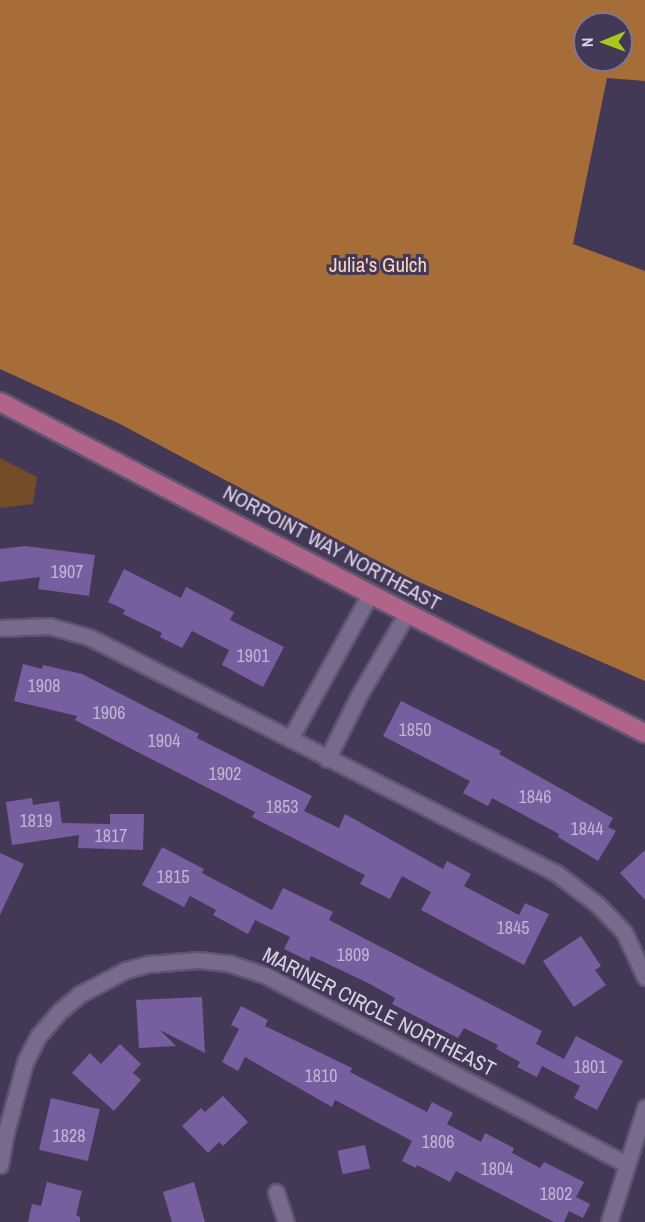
<!DOCTYPE html>
<style>
body{margin:0}
#map{position:relative;width:645px;height:1222px;overflow:hidden;background:#443857;font-family:"Archivo Narrow",sans-serif}
div>[style]{position:absolute}
[style*='--x']{left:calc(var(--x)*1px);top:calc(var(--y)*1px);width:calc(var(--w)*1px);rotate:calc(var(--a)*1deg)}
.green>*{inset:0;background:#744c28}
.forest>*{inset:0;background:#a76d38}
.building>*{inset:0;background:#775e9e;transform-origin:0 0}
.roads{filter:drop-shadow(2px 0 #5e556f) drop-shadow(-2px 0 #5e556f) drop-shadow(0 2px #5e556f) drop-shadow(0 -2px #5e556f)}
.street>*{height:15px;margin:-7.5px;padding:0 7.5px;transform-origin:7.5px;border-radius:7.5px;background:#776a8d}
.primary>*{height:18px;margin:-9px;padding:0 9px;transform-origin:9px;border-radius:9px;background:#b1648a}
span{translate:-50% -50%;white-space:nowrap;text-align:center;line-height:1.15;-webkit-text-stroke:6px #443857;paint-order:stroke}
.number-label{font-size:18px;color:#c0b5d3}
.number-label span{-webkit-text-stroke-width:0}
.park-label{font-size:21px;color:#f8d7bc}
.street-label{font-size:21px;color:#d8d2e5}
.north{position:absolute;left:573px;top:12px;width:60px;height:60px;box-sizing:border-box;background:#443857;border:2px solid #7f7690;border-radius:50%;rotate:269deg;font-size:16px;font-weight:700;line-height:24px;text-align:center;color:#d8d2e5}
.north::after{content:'';display:block;margin:auto;width:21px;height:27px;background:#a7c81f;clip-path:polygon(50% 0,100% 100%,50% 72%,0 100%)}
</style>
<div id="map">
<div class="green">
<div style="clip-path:polygon(0 458px,37px 477px,33px 504px,0 508px)"></div>
</div>
<div class="forest">
<div style="clip-path:polygon(evenodd,0 0,645px 0,645px 81px,607px 78px,573px 244px,645px 271px,645px 681px,403px 575px,120px 424px,0 369px,0 0,585px 24px,621px 24px,621px 60px,585px 60px,585px 24px)"></div>
</div>
<div class="building">
<div style="clip-path:polygon(25px 546px,95px 555px,89px 596px,38px 589px,40px 577px,0 582px,0 549px)"></div>
<div style="clip-path:polygon(124px 569px,181px 598px,186px 587px,234px 612px,230px 620px,284px 647px,263px 687px,222px 665px,229px 650px,192px 631px,182px 648px,160px 637px,162px 633px,123px 614px,125px 610px,108px 602px)"></div>
<div style="clip-path:polygon(23px 664px,42px 669px,43px 665px,82px 674px,199px 734px,197px 738px,312px 796px,304px 811px,339px 828px,345px 814px,443px 869px,447px 861px,471px 874px,464px 886px,519px 915px,525px 903px,549px 914px,524px 965px,421px 910px,431px 892px,402px 876px,390px 899px,360px 884px,365px 875px,252px 817px,255px 812px,75px 720px,77px 716px,14px 701px)"></div>
<div style="clip-path:polygon(401px 701px,501px 751px,499px 754px,613px 818px,608px 827px,616px 831px,598px 861px,558px 837px,559px 834px,492px 798px,488px 806px,463px 793px,470px 781px,383px 736px)"></div>
<div style="clip-path:polygon(32px 798px,33px 805px,59px 801px,62px 823px,110px 824px,110px 814px,144px 814px,143px 850px,78px 848px,79px 835px,12px 845px,6px 802px)"></div>
<div style="clip-path:polygon(162px 847px,204px 869px,202px 873px,272px 910px,283px 888px,333px 912px,329px 920px,542px 1031px,536px 1044px,564px 1059px,576px 1036px,623px 1061px,597px 1110px,574px 1098px,580px 1086px,542px 1066px,537px 1077px,517px 1067px,520px 1062px,496px 1049px,498px 1045px,464px 1028px,458px 1038px,392px 1004px,395px 998px,368px 983px,311px 956px,309px 961px,284px 949px,290px 937px,255px 920px,248px 934px,213px 915px,216px 910px,190px 896px,184px 907px,142px 885px)"></div>
<div style="clip-path:polygon(645px 850px,645px 900px,620px 873px)"></div>
<div style="clip-path:polygon(0 853px,24px 864px,0 915px)"></div>
<div style="clip-path:polygon(581px 936px,601px 966px,595px 970px,606px 985px,574px 1007px,543px 961px)"></div>
<div style="clip-path:polygon(202px 997px,205px 1053px,160px 1030px,176px 1046px,139px 1048px,136px 1000px)"></div>
<div style="clip-path:polygon(241px 1006px,268px 1020px,265px 1026px,352px 1068px,350px 1072px,427px 1112px,432px 1102px,453px 1113px,447px 1124px,481px 1142px,485px 1133px,514px 1148px,512px 1153px,540px 1168px,544px 1162px,584px 1182px,576px 1197px,590px 1204px,583px 1218px,569px 1211px,564px 1222px,554px 1222px,456px 1171px,450px 1182px,417px 1165px,416px 1168px,402px 1161px,412px 1141px,335px 1100px,332px 1107px,245px 1057px,238px 1071px,222px 1062px,239px 1029px,231px 1025px)"></div>
<div style="clip-path:polygon(120px 1044px,141px 1064px,133px 1073px,141px 1080px,114px 1111px,72px 1073px,90px 1053px,101px 1064px)"></div>
<div style="clip-path:polygon(223px 1096px,248px 1122px,223px 1146px,219px 1142px,208px 1153px,182px 1126px,201px 1108px,205px 1112px)"></div>
<div style="left:51px;top:1098px;width:50px;height:53px;rotate:13deg"></div>
<div style="left:365px;top:1145px;width:24px;height:28px;rotate:78deg"></div>
<div style="clip-path:polygon(47px 1182px,82px 1191px,76px 1215px,80px 1217px,80px 1222px,28px 1222px,32px 1204px,41px 1206px)"></div>
<div style="clip-path:polygon(194px 1182px,205px 1222px,172px 1222px,163px 1192px)"></div>
</div>
<div class="roads">
<div class="street">
<div style="--x:0;--y:628;--w:49;--a:-2.3"></div>
<div style="--x:49;--y:626;--w:41;--a:15.4"></div>
<div style="--x:89;--y:637;--w:523;--a:26.81"></div>
<div style="--x:556;--y:873;--w:53;--a:37.3"></div>
<div style="--x:598;--y:905;--w:37;--a:46"></div>
<div style="--x:624;--y:932;--w:50;--a:65"></div>
<div style="--x:290;--y:739;--w:166;--a:-61.1"></div>
<div style="--x:327;--y:759;--w:69;--a:-63.4"></div>
<div style="--x:358;--y:697;--w:97;--a:-59.7"></div>
<div style="--x:0;--y:1165;--w:34;--a:-80"></div>
<div style="--x:6;--y:1132;--w:73;--a:-74.8"></div>
<div style="--x:25;--y:1062;--w:30;--a:-63"></div>
<div style="--x:39;--y:1035;--w:33;--a:-49"></div>
<div style="--x:61;--y:1010;--w:25;--a:-40"></div>
<div style="--x:80;--y:994;--w:52;--a:-27.6"></div>
<div style="--x:126;--y:970;--w:24;--a:-15"></div>
<div style="--x:149;--y:964;--w:49;--a:-4.7"></div>
<div style="--x:198;--y:960;--w:30;--a:6"></div>
<div style="--x:228;--y:963;--w:39;--a:18"></div>
<div style="--x:265;--y:975;--w:408;--a:27.6"></div>
<div style="--x:276;--y:1192;--w:32;--a:72"></div>
<div style="--x:609;--y:1222;--w:120;--a:-72.5"></div>
</div>
<div class="primary">
<div style="--x:0;--y:402;--w:458;--a:27.4"></div>
<div style="--x:407;--y:613;--w:267;--a:26.8"></div>
</div>
</div>
<div class="number-label">
<span style="left:67px;top:572px">1907</span>
<span style="left:253px;top:656px">1901</span>
<span style="left:44px;top:686px">1908</span>
<span style="left:109px;top:713px">1906</span>
<span style="left:415px;top:730px">1850</span>
<span style="left:164px;top:741px">1904</span>
<span style="left:225px;top:774px">1902</span>
<span style="left:535px;top:797px">1846</span>
<span style="left:282px;top:807px">1853</span>
<span style="left:36px;top:821px">1819</span>
<span style="left:587px;top:829px">1844</span>
<span style="left:111px;top:836px">1817</span>
<span style="left:173px;top:877px">1815</span>
<span style="left:513px;top:928px">1845</span>
<span style="left:353px;top:955px">1809</span>
<span style="left:590px;top:1067px">1801</span>
<span style="left:321px;top:1076px">1810</span>
<span style="left:69px;top:1136px">1828</span>
<span style="left:438px;top:1142px">1806</span>
<span style="left:497px;top:1169px">1804</span>
<span style="left:556px;top:1194px">1802</span>
</div>
<div class="park-label">
<span style="left:378px;top:265px">Julia's Gulch</span>
</div>
<div class="street-label">
<span style="left:332px;top:548px;rotate:28deg">NORPOINT WAY NORTHEAST</span>
<span style="left:379px;top:1012px;rotate:27deg">MARINER CIRCLE NORTHEAST</span>
</div>
<div class="north">N</div>
</div>
